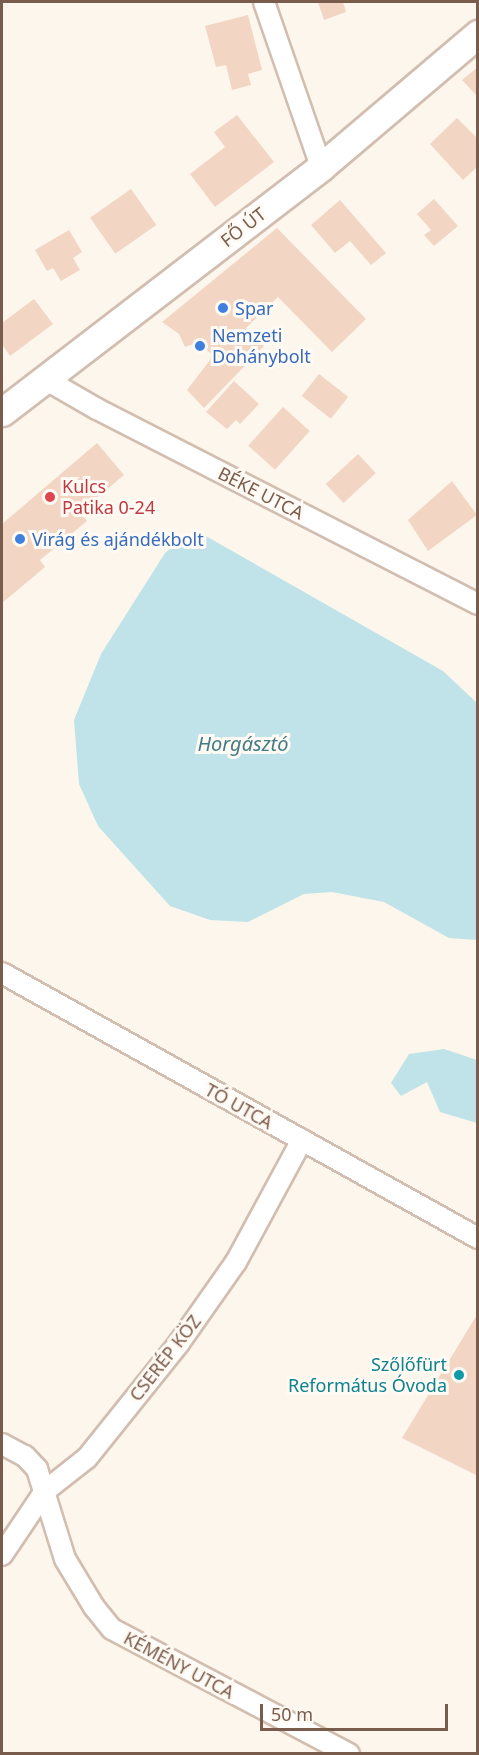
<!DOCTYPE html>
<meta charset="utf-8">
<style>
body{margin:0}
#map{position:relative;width:479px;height:1755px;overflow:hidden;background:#fdf6ec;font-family:"Noto Sans",sans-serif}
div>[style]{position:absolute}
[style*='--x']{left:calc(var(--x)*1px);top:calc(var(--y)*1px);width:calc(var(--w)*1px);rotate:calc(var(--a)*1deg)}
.water>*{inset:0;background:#bfe3e8}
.building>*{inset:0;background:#f3d5c3;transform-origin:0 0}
.roads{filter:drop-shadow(2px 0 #d1beb0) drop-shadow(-2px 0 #d1beb0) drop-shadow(0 2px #d1beb0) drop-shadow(0 -2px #d1beb0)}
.minor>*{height:20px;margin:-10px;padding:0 10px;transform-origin:10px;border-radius:10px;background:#fff}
.secondary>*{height:27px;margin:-13.5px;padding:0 13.5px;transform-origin:13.5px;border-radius:13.5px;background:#fff}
.dots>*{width:16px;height:16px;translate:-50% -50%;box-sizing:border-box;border:3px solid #fffaf3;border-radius:50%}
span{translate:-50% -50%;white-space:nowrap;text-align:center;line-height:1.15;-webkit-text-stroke:6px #fffaf3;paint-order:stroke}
.street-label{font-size:18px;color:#7a5c4d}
.shop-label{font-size:18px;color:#366cbe}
.left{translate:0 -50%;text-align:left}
.health-label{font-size:18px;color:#be3a42}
.culture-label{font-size:18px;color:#0d838f}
.right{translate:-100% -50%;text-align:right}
.water-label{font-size:20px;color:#437c86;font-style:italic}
.frame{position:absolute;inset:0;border:3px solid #7a5c4d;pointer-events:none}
.scale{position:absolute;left:260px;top:1704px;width:188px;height:27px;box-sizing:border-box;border:3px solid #7a5c4d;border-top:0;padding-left:8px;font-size:18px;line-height:21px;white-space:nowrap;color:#7a5c4d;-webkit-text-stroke:4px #fffaf3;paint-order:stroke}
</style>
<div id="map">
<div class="water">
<div style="clip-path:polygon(204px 535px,443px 671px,477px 703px,477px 940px,449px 938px,384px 902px,332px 892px,304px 894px,248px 922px,210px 920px,170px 906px,98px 826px,79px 784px,74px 720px,101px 654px,165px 553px,184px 538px)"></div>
<div style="clip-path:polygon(444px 1049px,477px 1060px,477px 1123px,440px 1112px,427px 1082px,401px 1096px,391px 1083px,409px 1054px)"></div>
</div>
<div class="building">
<div style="clip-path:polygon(318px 2px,343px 2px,346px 12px,324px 20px)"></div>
<div style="clip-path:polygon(248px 15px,262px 70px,248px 74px,251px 85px,232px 90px,226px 65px,216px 67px,205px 26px)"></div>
<div style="clip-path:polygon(478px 67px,478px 97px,462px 80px)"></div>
<div style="clip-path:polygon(237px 115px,274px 162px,215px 207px,190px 174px,225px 147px,214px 132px)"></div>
<div style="clip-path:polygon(457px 118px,478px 139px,478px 166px,463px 180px,430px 144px)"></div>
<div style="left:131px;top:189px;width:44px;height:50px;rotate:55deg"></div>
<div style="clip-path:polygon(434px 199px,458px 226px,434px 246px,424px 235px,431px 230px,417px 214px)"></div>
<div style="clip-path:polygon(340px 200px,386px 253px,371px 265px,350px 241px,335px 253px,311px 225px)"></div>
<div style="clip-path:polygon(277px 228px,366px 319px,332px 352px,278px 297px,246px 328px,264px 346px,204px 408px,187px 390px,210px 360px,211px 354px,199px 342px,185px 347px,179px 334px,162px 322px)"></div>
<div style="clip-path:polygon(69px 230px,82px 252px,73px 258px,80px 270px,61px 281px,53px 268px,47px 271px,35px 250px)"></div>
<div style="clip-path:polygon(34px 299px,53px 324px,10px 356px,2px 344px,2px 323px)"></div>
<div style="left:319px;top:374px;width:37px;height:28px;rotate:38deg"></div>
<div style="clip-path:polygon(234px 381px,259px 404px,240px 424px,236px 420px,227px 429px,206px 412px)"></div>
<div style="left:283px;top:407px;width:36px;height:52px;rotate:42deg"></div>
<div style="clip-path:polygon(97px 443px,124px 475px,80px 512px,87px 521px,40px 560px,45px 567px,2px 603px,2px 524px)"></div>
<div style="left:358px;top:454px;width:26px;height:44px;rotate:47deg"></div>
<div style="clip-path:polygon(452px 481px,477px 515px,428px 551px,408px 520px)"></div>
<div style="clip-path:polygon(478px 1313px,478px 1476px,402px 1438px)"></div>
</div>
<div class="roads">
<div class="minor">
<div style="--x:264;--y:2;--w:175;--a:70.9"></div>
<div style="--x:45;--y:379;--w:60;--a:30"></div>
<div style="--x:97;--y:409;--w:428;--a:27.1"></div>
<div style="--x:2;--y:973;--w:545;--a:29.11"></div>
<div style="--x:2;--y:1444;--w:26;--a:28"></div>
<div style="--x:25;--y:1456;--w:18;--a:47"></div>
<div style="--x:37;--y:1469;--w:94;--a:72.7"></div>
<div style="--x:65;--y:1559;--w:56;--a:58.9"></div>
<div style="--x:94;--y:1607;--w:28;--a:51"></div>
<div style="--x:112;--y:1629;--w:268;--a:27.8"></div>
<div style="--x:2;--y:1555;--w:77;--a:-56.1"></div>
<div style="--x:45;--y:1491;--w:53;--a:-38.2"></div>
<div style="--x:87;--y:1458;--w:147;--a:-51.3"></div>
<div style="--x:179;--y:1343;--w:99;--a:-54.9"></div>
<div style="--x:236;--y:1262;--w:139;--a:-61.6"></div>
</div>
<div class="secondary">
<div style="--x:2;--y:412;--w:402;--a:-37.5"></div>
<div style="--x:321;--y:167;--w:206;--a:-40.3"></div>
</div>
</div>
<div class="dots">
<div style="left:223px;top:308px;background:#3f7fe0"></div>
<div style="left:200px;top:346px;background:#3f7fe0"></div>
<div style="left:50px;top:497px;background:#e0444e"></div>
<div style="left:20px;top:539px;background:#3f7fe0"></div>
<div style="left:459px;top:1375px;background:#0f9aa8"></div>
</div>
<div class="street-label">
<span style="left:243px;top:227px;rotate:-38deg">FŐ ÚT</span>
<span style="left:261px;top:493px;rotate:27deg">BÉKE UTCA</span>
<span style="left:239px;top:1106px;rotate:29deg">TÓ UTCA</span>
<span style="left:165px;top:1358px;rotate:-52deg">CSERÉP KÖZ</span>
<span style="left:179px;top:1665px;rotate:28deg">KÉMÉNY UTCA</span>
</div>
<div class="shop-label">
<span class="left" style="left:235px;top:308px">Spar</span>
<span class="left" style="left:212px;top:346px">Nemzeti<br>Dohánybolt</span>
<span class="left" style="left:32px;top:539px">Virág és ajándékbolt</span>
</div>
<div class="health-label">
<span class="left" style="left:62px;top:497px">Kulcs<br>Patika 0-24</span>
</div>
<div class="culture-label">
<span class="right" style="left:447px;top:1375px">Szőlőfürt<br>Református Óvoda</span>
</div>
<div class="water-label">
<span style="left:243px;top:743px">Horgásztó</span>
</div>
<div class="frame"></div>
<div class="scale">50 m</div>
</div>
